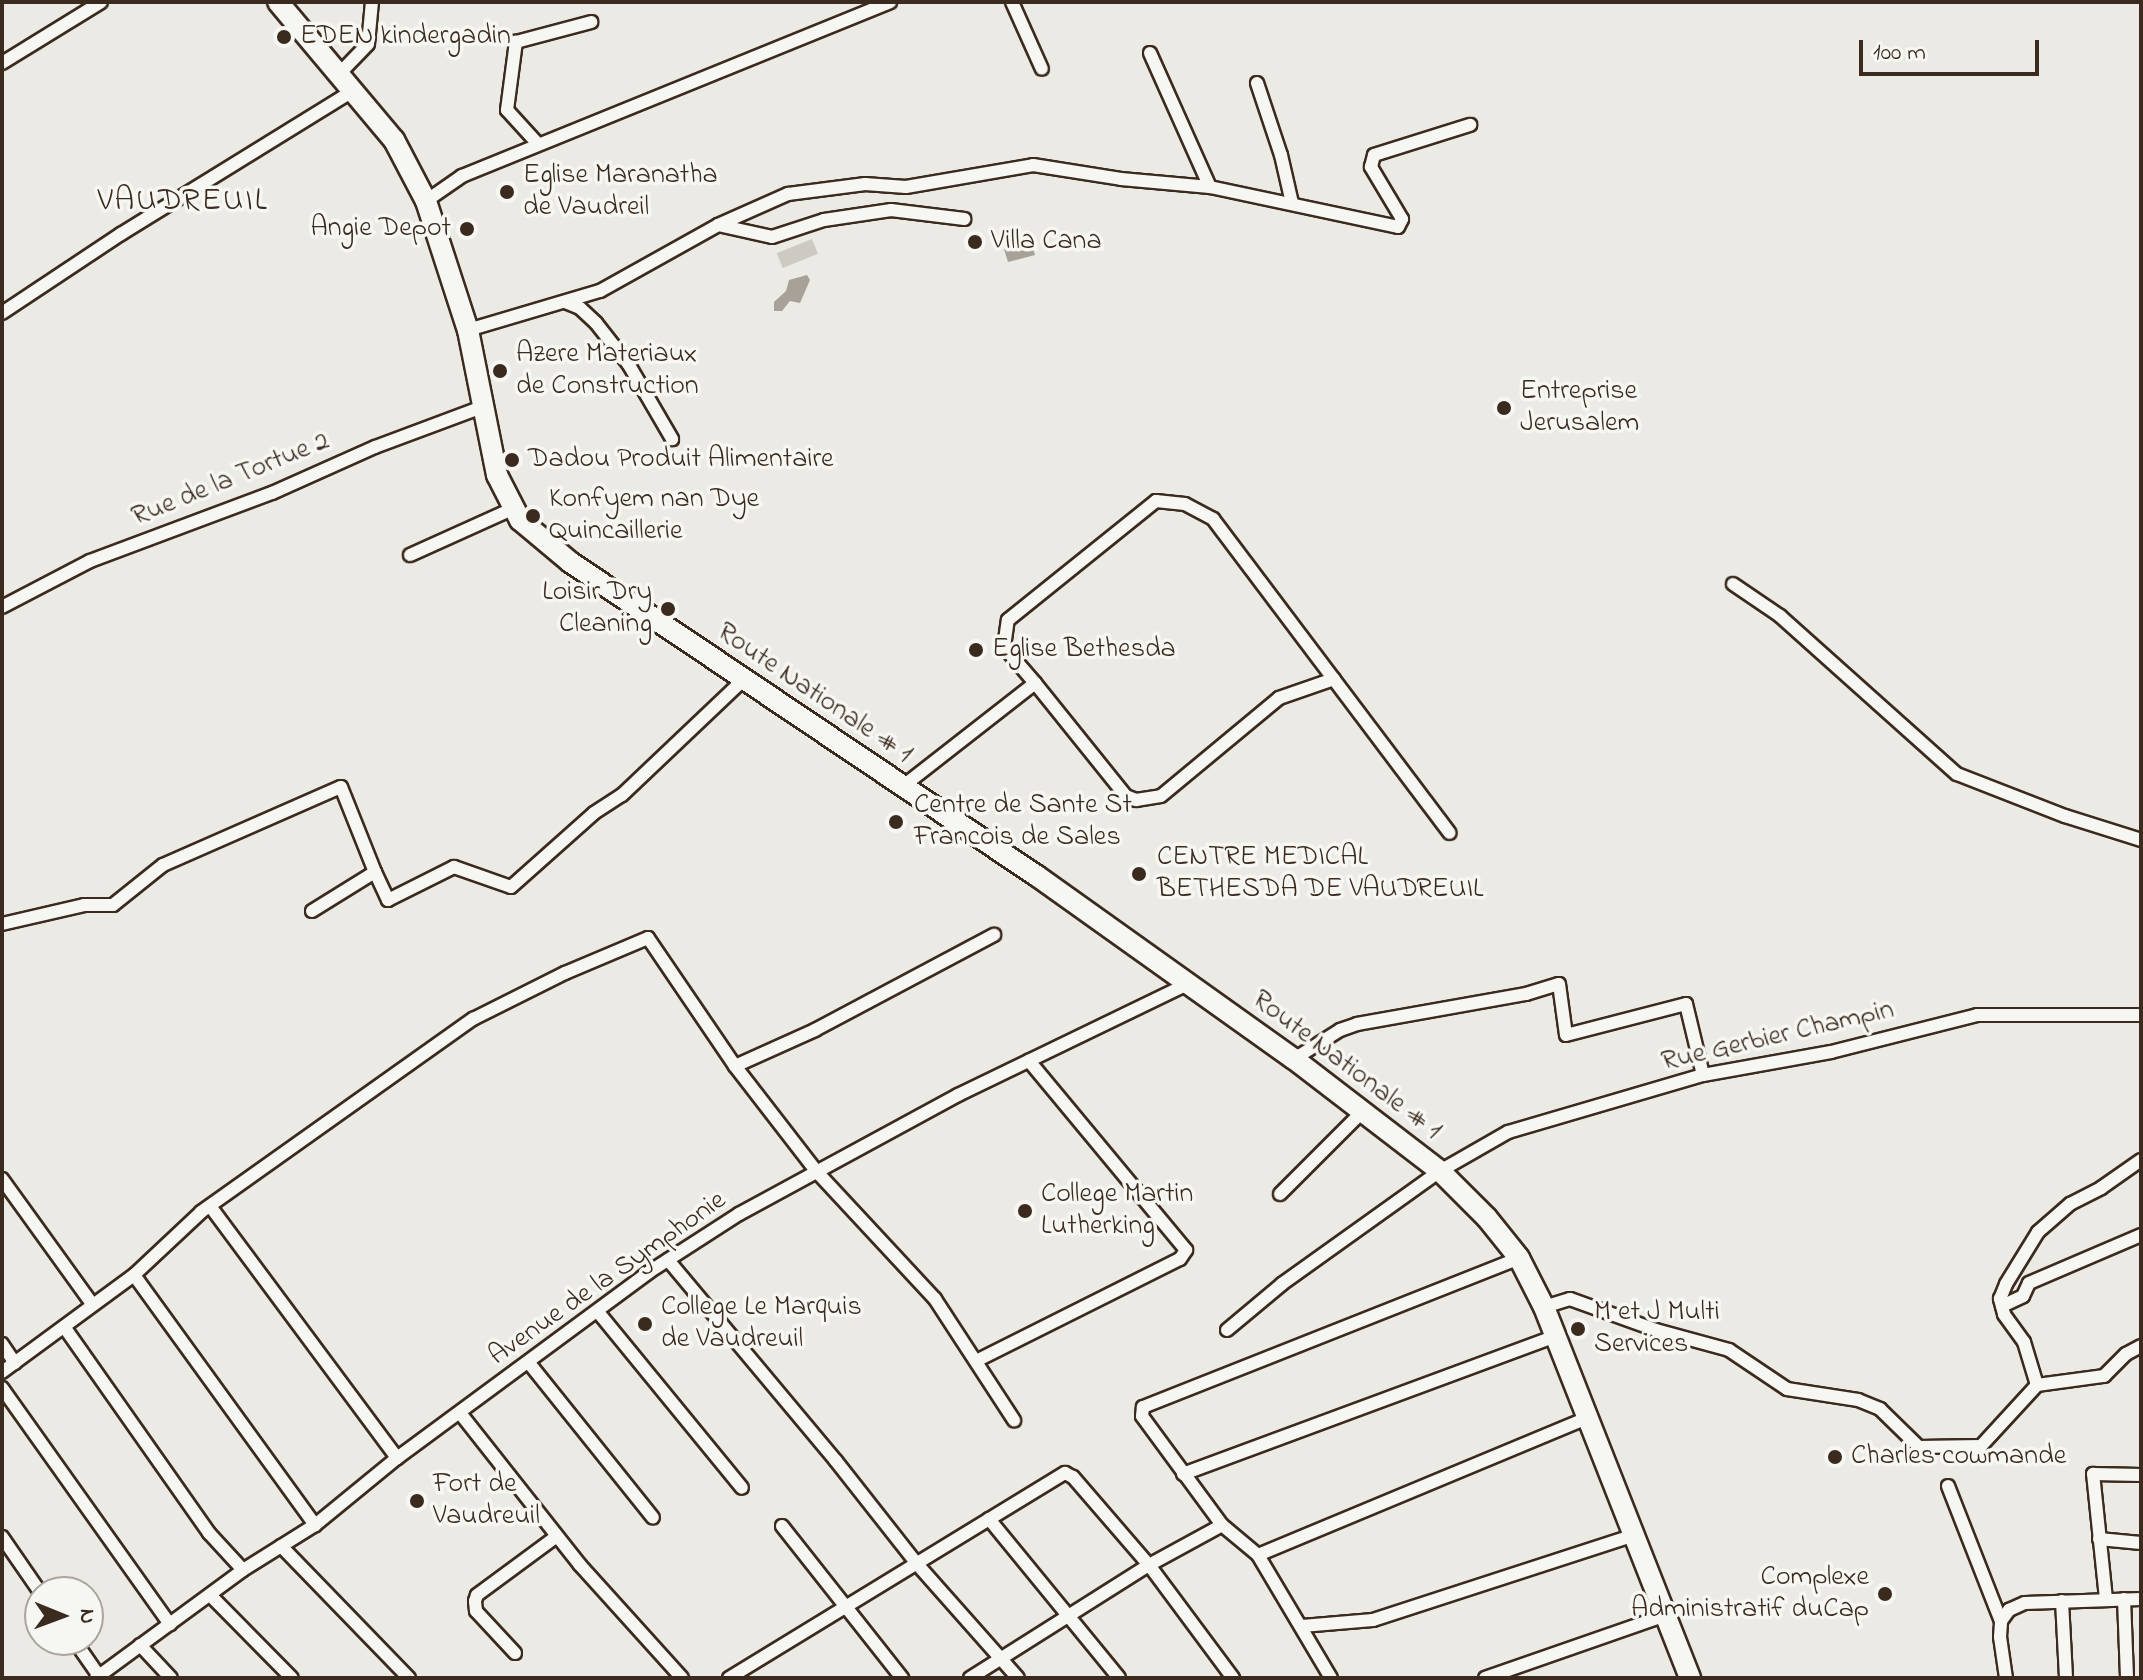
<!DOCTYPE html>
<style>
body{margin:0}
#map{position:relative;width:2143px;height:1680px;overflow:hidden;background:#ebeae5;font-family:"Indie Flower",sans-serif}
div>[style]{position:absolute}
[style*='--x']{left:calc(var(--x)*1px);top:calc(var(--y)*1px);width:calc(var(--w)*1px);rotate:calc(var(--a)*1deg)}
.green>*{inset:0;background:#cdcac4;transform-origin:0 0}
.water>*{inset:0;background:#a8a198}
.roads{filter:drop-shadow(2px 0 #3b2a1e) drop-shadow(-2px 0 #3b2a1e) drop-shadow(0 2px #3b2a1e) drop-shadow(0 -2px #3b2a1e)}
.street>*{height:12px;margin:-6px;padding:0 6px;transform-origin:6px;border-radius:6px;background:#f6f6f2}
.primary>*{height:20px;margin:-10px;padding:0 10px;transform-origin:10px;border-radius:10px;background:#f6f6f2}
.dots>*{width:22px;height:22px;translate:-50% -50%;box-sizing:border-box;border:4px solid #f6f6f2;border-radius:50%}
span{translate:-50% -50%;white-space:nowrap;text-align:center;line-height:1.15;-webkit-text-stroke:7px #f6f6f2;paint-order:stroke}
.poi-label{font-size:28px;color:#3b2a1e}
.left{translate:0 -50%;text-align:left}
.right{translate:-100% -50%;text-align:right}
.street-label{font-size:28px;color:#3b2a1e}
.quarter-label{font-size:32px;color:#3b2a1e;letter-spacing:2px}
.frame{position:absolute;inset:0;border:4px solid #3b2a1e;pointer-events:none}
.north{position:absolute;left:24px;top:1576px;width:80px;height:80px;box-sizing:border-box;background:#f6f6f2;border:2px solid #aba49d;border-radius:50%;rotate:91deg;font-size:22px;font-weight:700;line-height:32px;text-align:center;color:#3b2a1e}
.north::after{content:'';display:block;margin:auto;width:28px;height:36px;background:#3b2a1e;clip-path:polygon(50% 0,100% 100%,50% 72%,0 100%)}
.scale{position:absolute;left:1859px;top:40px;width:180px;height:36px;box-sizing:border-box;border:4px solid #3b2a1e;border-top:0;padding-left:10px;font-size:24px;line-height:28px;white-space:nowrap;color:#3b2a1e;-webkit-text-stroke:6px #f6f6f2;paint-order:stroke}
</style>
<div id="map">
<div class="green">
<div style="left:812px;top:239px;width:16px;height:38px;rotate:68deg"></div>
</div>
<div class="water">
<div style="clip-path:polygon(1023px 244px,1025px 250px,1033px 248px,1035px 255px,1008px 262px,1004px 249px)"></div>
<div style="clip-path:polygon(807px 275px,810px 280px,800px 303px,790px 301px,782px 311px,774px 311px,774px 302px,786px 291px,789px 280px)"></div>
</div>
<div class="roads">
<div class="street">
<div style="--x:1012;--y:2;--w:73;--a:65.9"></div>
<div style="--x:1150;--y:53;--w:147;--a:65.9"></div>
<div style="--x:2;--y:63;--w:116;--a:-31.6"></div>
<div style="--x:340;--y:73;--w:40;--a:-46"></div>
<div style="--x:368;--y:44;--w:42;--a:-84.6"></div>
<div style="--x:1257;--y:83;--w:76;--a:71.6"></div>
<div style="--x:1281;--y:155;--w:49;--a:77.1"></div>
<div style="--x:538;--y:144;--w:46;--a:-132.4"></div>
<div style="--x:507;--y:110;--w:69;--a:-82.5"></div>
<div style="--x:516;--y:42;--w:78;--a:-14.9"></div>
<div style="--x:426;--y:201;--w:44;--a:-34.8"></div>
<div style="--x:462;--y:176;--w:462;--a:-22.1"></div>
<div style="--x:718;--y:225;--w:55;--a:12.5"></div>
<div style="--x:772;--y:237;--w:55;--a:-18.1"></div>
<div style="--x:824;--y:220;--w:68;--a:-8.5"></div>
<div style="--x:891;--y:210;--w:74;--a:7"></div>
<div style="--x:565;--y:302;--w:16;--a:22"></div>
<div style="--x:580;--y:308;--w:22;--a:43"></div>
<div style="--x:596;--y:323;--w:53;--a:51.8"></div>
<div style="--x:629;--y:365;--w:86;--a:59.8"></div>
<div style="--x:2;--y:313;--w:143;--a:-33.6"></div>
<div style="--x:121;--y:234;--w:274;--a:-31.7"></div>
<div style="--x:468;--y:330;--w:138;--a:-16.5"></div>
<div style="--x:600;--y:291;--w:135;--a:-29.2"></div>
<div style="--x:718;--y:225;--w:77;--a:-23.9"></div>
<div style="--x:788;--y:194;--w:78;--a:-7.4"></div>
<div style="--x:865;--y:184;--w:41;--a:4.2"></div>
<div style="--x:906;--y:187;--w:129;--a:-9.8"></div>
<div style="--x:1033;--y:165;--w:89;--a:9"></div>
<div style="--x:1121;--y:179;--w:89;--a:5.1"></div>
<div style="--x:1210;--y:187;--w:192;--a:12"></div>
<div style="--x:1398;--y:227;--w:9;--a:-63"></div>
<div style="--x:1402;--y:219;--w:61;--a:-120.8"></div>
<div style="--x:1371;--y:167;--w:12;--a:-76"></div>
<div style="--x:1374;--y:155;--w:101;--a:-17.4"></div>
<div style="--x:410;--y:555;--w:112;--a:-24.3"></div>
<div style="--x:1733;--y:584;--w:57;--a:34.2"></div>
<div style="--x:1780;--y:616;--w:237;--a:41.8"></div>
<div style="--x:1957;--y:774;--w:116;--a:21.3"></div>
<div style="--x:2065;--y:816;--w:80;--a:17.5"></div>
<div style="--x:2;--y:607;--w:99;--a:-27.6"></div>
<div style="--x:90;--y:561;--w:194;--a:-20.5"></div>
<div style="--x:272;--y:493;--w:113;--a:-24.1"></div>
<div style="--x:375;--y:447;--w:114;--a:-20.5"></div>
<div style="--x:1035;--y:683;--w:145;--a:51.2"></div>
<div style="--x:1126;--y:796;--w:11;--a:22"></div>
<div style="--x:1136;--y:800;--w:25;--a:-9"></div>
<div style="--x:1161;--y:796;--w:153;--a:-39.7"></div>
<div style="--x:1279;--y:698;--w:58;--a:-19.1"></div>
<div style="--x:902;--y:787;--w:169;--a:-38"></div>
<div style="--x:1035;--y:683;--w:48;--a:-130.7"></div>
<div style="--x:1004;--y:647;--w:27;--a:-82"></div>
<div style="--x:1008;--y:620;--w:190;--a:-38.8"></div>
<div style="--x:1156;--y:501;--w:29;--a:6"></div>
<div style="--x:1185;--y:504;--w:32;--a:28"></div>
<div style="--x:1213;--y:519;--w:393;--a:53"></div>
<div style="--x:312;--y:911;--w:74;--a:-31.8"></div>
<div style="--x:375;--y:872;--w:31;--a:65"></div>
<div style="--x:388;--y:900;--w:74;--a:-26.6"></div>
<div style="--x:454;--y:867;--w:60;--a:19.3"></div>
<div style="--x:511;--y:887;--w:111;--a:-41.7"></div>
<div style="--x:594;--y:813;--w:33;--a:-33"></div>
<div style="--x:622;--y:795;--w:167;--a:-43.5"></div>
<div style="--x:2;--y:924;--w:84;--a:-13"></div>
<div style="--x:84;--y:905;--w:29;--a:0"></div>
<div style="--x:113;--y:905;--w:64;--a:-38.7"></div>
<div style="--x:163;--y:865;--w:194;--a:-23.7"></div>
<div style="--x:341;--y:787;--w:92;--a:68.2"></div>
<div style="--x:1294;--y:1059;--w:54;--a:-32.2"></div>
<div style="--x:1340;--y:1030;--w:18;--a:-19"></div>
<div style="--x:1357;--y:1024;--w:172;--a:-10.1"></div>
<div style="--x:1526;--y:994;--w:34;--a:-17"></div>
<div style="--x:1559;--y:984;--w:51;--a:82.2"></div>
<div style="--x:1566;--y:1035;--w:124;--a:-14.5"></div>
<div style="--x:1686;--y:1004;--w:73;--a:76.5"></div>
<div style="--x:735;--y:1066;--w:88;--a:-24.2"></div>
<div style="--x:815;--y:1030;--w:203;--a:-28"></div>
<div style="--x:2;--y:1179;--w:155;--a:54.2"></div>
<div style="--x:1280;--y:1194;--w:116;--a:-45"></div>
<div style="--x:210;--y:1206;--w:314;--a:53.4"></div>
<div style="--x:668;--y:1260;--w:262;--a:50.1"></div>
<div style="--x:836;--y:1461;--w:131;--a:51.8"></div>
<div style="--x:917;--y:1564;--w:152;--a:48.5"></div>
<div style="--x:134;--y:1275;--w:309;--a:54.1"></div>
<div style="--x:2002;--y:1306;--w:23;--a:-25"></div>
<div style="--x:2023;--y:1296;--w:14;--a:-65"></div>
<div style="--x:2029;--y:1283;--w:122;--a:-23.2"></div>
<div style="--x:1544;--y:1307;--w:27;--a:-17"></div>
<div style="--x:1570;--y:1299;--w:91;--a:19.8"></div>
<div style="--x:1656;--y:1330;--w:76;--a:15.3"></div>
<div style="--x:1729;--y:1350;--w:70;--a:33.9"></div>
<div style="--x:1787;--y:1389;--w:72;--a:8.8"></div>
<div style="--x:1858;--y:1400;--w:24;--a:22"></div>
<div style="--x:1880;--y:1409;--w:54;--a:44.3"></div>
<div style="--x:1919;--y:1447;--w:62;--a:-0.9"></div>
<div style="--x:1981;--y:1446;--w:83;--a:-47.4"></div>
<div style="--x:2037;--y:1385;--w:68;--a:-7.7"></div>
<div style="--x:2104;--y:1376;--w:31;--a:-45"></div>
<div style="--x:2126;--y:1354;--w:17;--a:-28"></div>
<div style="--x:598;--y:1312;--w:227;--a:50.7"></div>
<div style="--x:65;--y:1328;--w:251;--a:54.9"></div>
<div style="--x:209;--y:1533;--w:50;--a:47.4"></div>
<div style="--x:1227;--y:1330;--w:72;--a:-39.9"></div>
<div style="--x:1282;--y:1284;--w:194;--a:-35.6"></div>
<div style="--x:1440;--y:1171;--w:78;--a:-29.8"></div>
<div style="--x:1508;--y:1132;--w:203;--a:-16.3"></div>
<div style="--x:1703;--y:1075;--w:130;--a:-10.2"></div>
<div style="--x:1831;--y:1052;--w:151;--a:-14.2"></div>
<div style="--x:1977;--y:1015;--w:164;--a:0"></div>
<div style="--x:2;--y:1344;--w:23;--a:56"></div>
<div style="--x:976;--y:1361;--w:228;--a:-26.6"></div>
<div style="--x:1180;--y:1259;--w:11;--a:-56"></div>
<div style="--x:1186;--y:1250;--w:246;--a:-129.7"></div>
<div style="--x:529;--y:1363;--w:198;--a:51.3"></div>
<div style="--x:2;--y:1372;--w:164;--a:-36.3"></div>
<div style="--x:134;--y:1275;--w:92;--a:-43.2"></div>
<div style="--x:201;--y:1212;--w:334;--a:-35.4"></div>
<div style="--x:473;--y:1019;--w:103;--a:-26.6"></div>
<div style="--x:565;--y:973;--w:90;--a:-22.9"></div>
<div style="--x:648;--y:938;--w:155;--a:55.8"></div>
<div style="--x:735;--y:1066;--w:134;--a:52.3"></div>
<div style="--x:817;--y:1172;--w:173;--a:47.1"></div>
<div style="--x:935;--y:1299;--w:145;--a:56.9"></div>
<div style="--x:2037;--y:1385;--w:45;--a:-106.8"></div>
<div style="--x:2024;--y:1342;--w:34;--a:-126"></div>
<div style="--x:2004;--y:1314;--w:16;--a:-105"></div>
<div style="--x:2000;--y:1299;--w:16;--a:-68"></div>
<div style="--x:2006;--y:1284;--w:61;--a:-58.4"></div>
<div style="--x:2038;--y:1232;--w:43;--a:-41.2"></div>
<div style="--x:2070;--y:1204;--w:35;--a:-27"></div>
<div style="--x:2101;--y:1188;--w:49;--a:-35"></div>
<div style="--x:2;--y:1388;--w:290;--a:54.6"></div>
<div style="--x:460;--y:1413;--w:194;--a:51.7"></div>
<div style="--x:580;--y:1565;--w:152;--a:47.9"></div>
<div style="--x:1183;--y:1474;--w:395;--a:-20.3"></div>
<div style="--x:1948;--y:1486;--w:145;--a:68.6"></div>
<div style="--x:989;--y:1519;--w:205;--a:50.7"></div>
<div style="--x:782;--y:1526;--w:194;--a:51.7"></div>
<div style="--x:2;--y:1537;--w:67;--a:55.4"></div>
<div style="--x:2099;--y:1539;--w:42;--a:5.4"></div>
<div style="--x:281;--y:1546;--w:184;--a:45.9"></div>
<div style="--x:1258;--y:1555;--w:359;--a:-22.6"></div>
<div style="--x:211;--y:1596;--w:115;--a:45.4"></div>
<div style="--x:2106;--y:1599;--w:126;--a:-95.9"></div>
<div style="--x:2093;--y:1474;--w:48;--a:1.2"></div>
<div style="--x:2124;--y:1599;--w:79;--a:87.8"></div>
<div style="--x:2062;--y:1601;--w:77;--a:87"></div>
<div style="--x:1302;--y:1626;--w:71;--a:-4.8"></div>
<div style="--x:1373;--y:1620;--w:275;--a:-18"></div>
<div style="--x:74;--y:1640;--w:44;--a:55.2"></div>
<div style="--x:140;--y:1645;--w:45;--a:46.8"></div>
<div style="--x:515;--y:1653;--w:57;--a:-132.9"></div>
<div style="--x:476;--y:1611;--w:10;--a:-96"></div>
<div style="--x:475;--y:1601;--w:6;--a:-72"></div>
<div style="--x:477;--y:1595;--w:99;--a:-36.4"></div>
<div style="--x:96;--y:1678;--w:182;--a:-36.3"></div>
<div style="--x:243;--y:1570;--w:85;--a:-32"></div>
<div style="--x:315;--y:1525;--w:106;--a:-39.3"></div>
<div style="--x:397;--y:1458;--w:313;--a:-36.4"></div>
<div style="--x:649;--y:1272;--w:107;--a:-32.8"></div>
<div style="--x:739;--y:1214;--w:249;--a:-28.5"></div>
<div style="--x:958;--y:1095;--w:255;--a:-25.8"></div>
<div style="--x:729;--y:1678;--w:394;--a:-31.4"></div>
<div style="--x:1065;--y:1473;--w:9;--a:27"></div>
<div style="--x:1073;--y:1477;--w:116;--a:49.2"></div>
<div style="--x:1149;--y:1565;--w:141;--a:53.4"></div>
<div style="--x:970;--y:1678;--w:212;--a:-32.3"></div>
<div style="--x:1149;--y:1565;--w:83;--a:-28.7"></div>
<div style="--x:1331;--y:1678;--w:143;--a:-120.7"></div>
<div style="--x:1258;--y:1555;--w:47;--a:-140.2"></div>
<div style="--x:1222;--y:1525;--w:135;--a:-126.3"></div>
<div style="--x:1142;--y:1416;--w:9;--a:-84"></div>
<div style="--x:1143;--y:1407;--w:404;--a:-21.6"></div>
<div style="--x:1485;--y:1678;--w:192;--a:-19.2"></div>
<div style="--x:2006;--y:1678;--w:41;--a:-98.3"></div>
<div style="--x:2000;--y:1637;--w:16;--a:-86"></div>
<div style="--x:2001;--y:1621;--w:14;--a:-54"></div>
<div style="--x:2009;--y:1610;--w:17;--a:-24"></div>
<div style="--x:2025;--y:1603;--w:116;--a:-2"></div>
</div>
<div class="primary">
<div style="--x:278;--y:2;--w:180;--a:50"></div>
<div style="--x:394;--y:140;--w:69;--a:62.3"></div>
<div style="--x:426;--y:201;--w:136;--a:72"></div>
<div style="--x:468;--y:330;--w:148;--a:78.7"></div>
<div style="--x:497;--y:475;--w:51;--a:62.9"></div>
<div style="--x:520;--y:520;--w:65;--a:40"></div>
<div style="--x:570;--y:562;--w:563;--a:33.92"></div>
<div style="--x:1037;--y:876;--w:315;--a:35.5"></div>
<div style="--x:1294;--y:1059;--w:184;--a:37.5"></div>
<div style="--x:1440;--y:1171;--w:66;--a:45"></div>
<div style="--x:1487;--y:1218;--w:51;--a:51.3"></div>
<div style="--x:1519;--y:1258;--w:55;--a:63"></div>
<div style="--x:1544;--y:1307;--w:399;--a:68.5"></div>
</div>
</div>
<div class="dots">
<div style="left:284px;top:37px;background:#3b2a1e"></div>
<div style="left:507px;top:192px;background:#3b2a1e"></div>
<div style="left:467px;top:229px;background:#3b2a1e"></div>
<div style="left:975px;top:242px;background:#3b2a1e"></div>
<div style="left:500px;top:371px;background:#3b2a1e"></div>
<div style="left:1504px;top:408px;background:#3b2a1e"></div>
<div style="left:512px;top:460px;background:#3b2a1e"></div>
<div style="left:533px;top:516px;background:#3b2a1e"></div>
<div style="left:668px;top:609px;background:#3b2a1e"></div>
<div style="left:976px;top:650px;background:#3b2a1e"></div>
<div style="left:896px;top:822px;background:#3b2a1e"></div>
<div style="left:1139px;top:874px;background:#3b2a1e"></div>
<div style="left:1025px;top:1211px;background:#3b2a1e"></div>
<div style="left:645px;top:1324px;background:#3b2a1e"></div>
<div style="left:1578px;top:1329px;background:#3b2a1e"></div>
<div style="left:1835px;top:1457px;background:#3b2a1e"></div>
<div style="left:417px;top:1501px;background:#3b2a1e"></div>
<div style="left:1885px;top:1594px;background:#3b2a1e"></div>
</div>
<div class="poi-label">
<span class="left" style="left:300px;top:37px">EDEN kindergadin</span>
<span class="left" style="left:523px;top:192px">Eglise Maranatha<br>de Vaudreil</span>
<span class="right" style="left:451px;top:229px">Angie Depot</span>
<span class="left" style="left:991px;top:242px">Villa Cana</span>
<span class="left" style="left:516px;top:371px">Azere Materiaux<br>de Construction</span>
<span class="left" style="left:1520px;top:408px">Entreprise<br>Jerusalem</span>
<span class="left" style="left:528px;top:460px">Dadou Produit Alimentaire</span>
<span class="left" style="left:549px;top:516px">Konfyem nan Dye<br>Quincaillerie</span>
<span class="right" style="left:652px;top:609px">Loisir Dry<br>Cleaning</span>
<span class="left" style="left:992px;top:650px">Eglise Bethesda</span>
<span class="left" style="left:914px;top:822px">Centre de Sante St<br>Francois de Sales</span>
<span class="left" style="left:1157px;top:874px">CENTRE MEDICAL<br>BETHESDA DE VAUDREUIL</span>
<span class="left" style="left:1041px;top:1211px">College Martin<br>Lutherking</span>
<span class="left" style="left:661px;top:1324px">College Le Marquis<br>de Vaudreuil</span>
<span class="left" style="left:1594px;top:1329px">M et J Multi<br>Services</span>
<span class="left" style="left:1851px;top:1457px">Charles cowmande</span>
<span class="left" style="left:433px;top:1501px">Fort de<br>Vaudreuil</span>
<span class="right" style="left:1869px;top:1594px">Complexe<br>Administratif duCap</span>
</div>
<div class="street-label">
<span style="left:231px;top:480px;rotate:-22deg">Rue de la Tortue 2</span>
<span style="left:814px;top:694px;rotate:34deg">Route Nationale # 1</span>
<span style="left:1778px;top:1037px;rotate:-13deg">Rue Gerbier Champin</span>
<span style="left:1346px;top:1066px;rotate:37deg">Route Nationale # 1</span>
<span style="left:608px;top:1279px;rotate:-35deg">Avenue de la Symphonie</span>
</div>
<div class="quarter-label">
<span style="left:183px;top:202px">VAUDREUIL</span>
</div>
<div class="frame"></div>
<div class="north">N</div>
<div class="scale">100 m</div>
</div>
